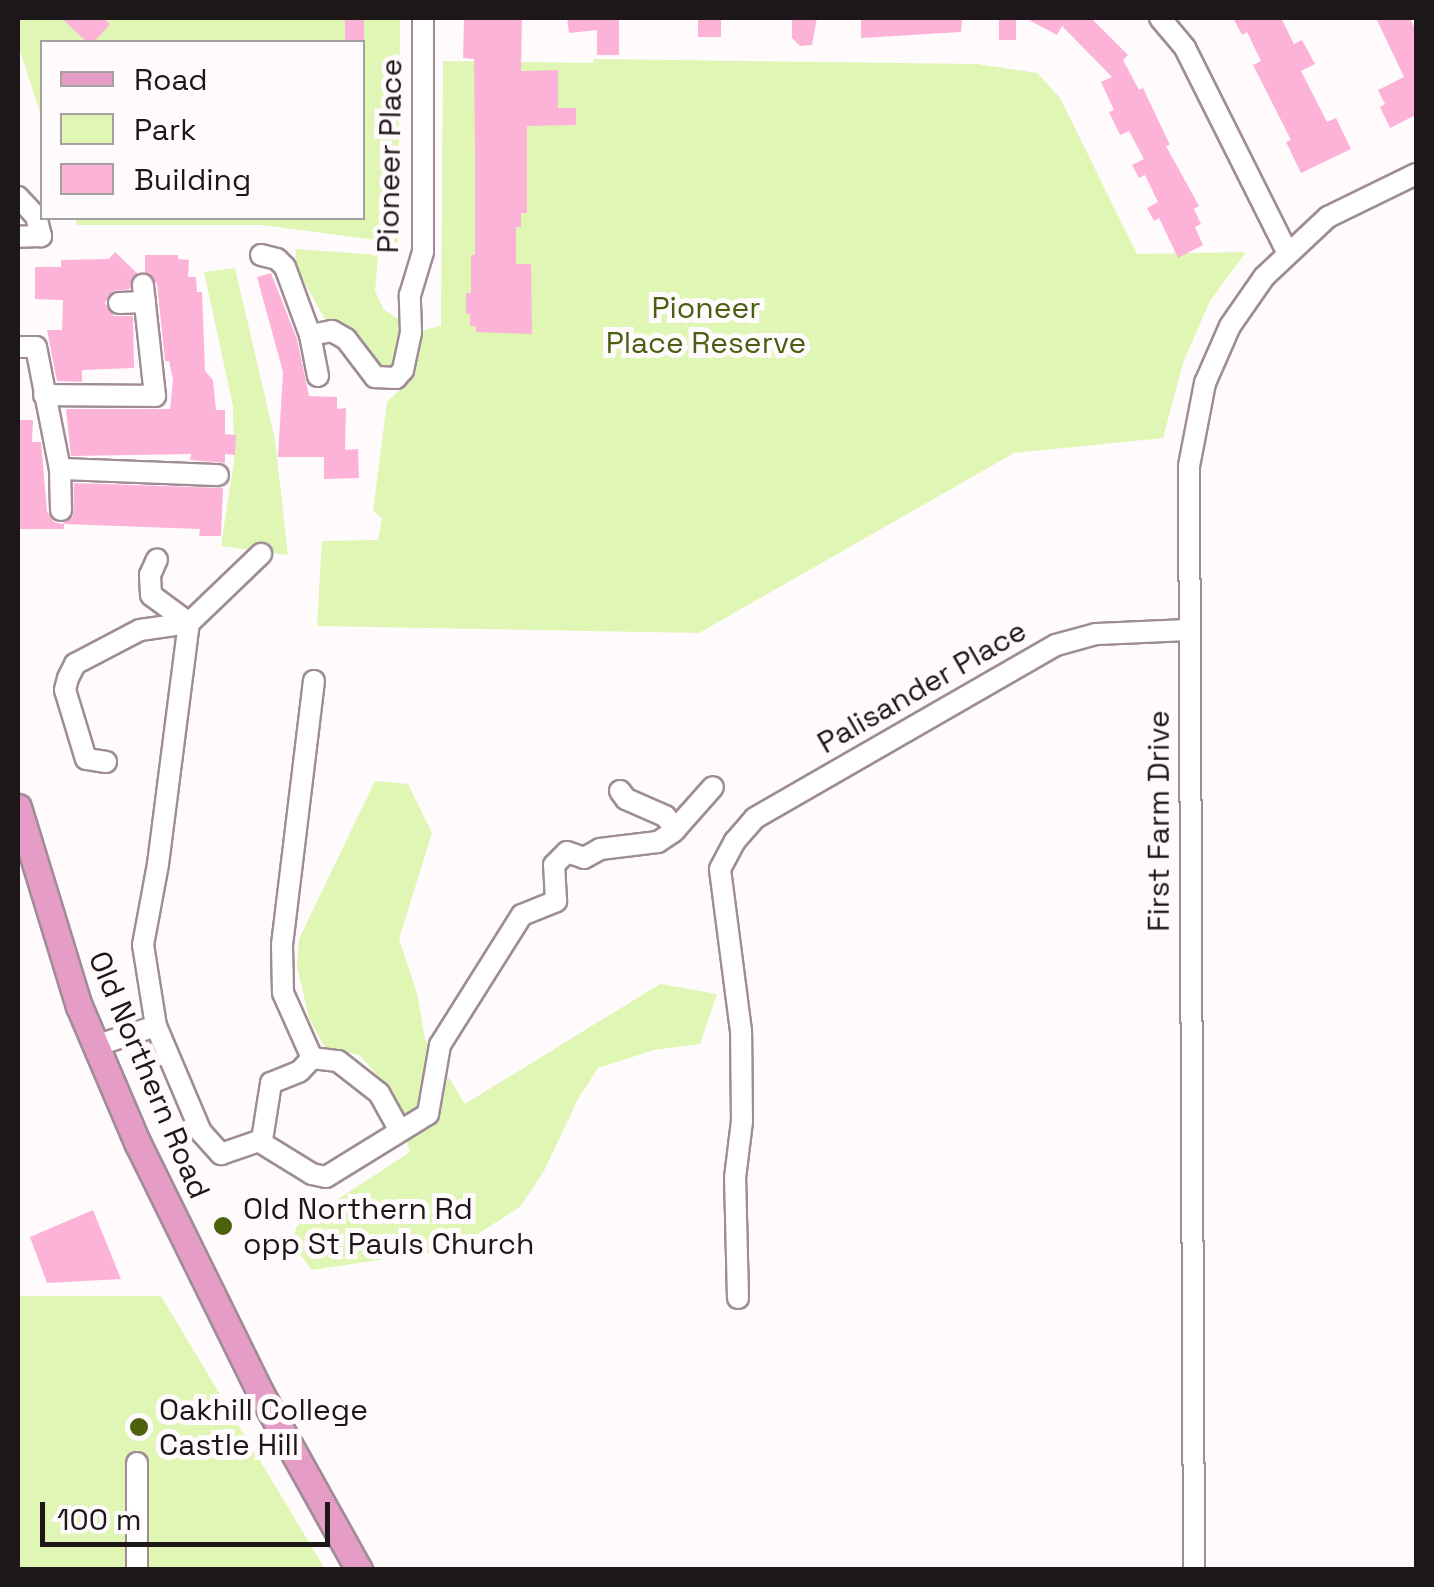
<!DOCTYPE html>
<style>
body{margin:0}
#map{position:relative;width:1434px;height:1587px;overflow:hidden;background:#fffafc;font-family:"Space Grotesk",sans-serif}
div>[style]{position:absolute}
[style*='--x']{left:calc(var(--x)*1px);top:calc(var(--y)*1px);width:calc(var(--w)*1px);rotate:calc(var(--a)*1deg)}
.green>*{inset:0;background:#dff6b4}
.building>*{inset:0;background:#fdb3d8;transform-origin:0 0}
.roads{filter:drop-shadow(2px 0 #9f8c95) drop-shadow(-2px 0 #9f8c95) drop-shadow(0 2px #9f8c95) drop-shadow(0 -2px #9f8c95)}
.minor>*{height:20px;margin:-10px;padding:0 10px;transform-origin:10px;border-radius:10px;background:#fff}
.major>*{height:25px;margin:-12.5px;padding:0 12.5px;transform-origin:12.5px;border-radius:12.5px;background:#e59dc7}
.dots>*{width:28px;height:28px;translate:-50% -50%;box-sizing:border-box;border:5px solid #fffafc;border-radius:50%}
span{translate:-50% -50%;white-space:nowrap;text-align:center;line-height:1.15;-webkit-text-stroke:10px #fffafc;paint-order:stroke}
.street-label{font-size:30px;color:#1e171a}
.park-label{font-size:30px;color:#4b5f13}
.poi-label{font-size:30px;color:#1e171a}
.left{translate:0 -50%;text-align:left}
.frame{position:absolute;inset:0;border:20px solid #1e171a;pointer-events:none}
.legend{position:absolute;left:40px;top:40px;width:325px;height:180px;box-sizing:border-box;background:#fffafc;border:2px solid #a59fa2;margin:0;padding:12px 18px;list-style:none;font-size:30px;color:#1e171a}
.legend li{display:flex;align-items:center;gap:20px;height:50px}
.legend b{width:50px;border:2px solid #a59fa2}
.scale{position:absolute;left:40px;top:1502px;width:290px;height:45px;box-sizing:border-box;border:5px solid #1e171a;border-top:0;padding-left:12px;font-size:30px;line-height:35px;white-space:nowrap;color:#1e171a;-webkit-text-stroke:8px #fffafc;paint-order:stroke}
</style>
<div id="map">
<div class="green">
<div style="clip-path:polygon(18px 18px,400px 18px,398px 243px,262px 225px,77px 225px,75px 218px,362px 218px,362px 42px,42px 42px,42px 119px,18px 44px)"></div>
<div style="clip-path:polygon(594px 59px,977px 64px,1037px 73px,1060px 98px,1137px 254px,1246px 252px,1210px 301px,1184px 360px,1163px 438px,1014px 453px,699px 633px,317px 626px,322px 541px,378px 540px,382px 518px,373px 511px,387px 402px,409px 381px,419px 331px,441px 326px,443px 61px,593px 63px)"></div>
<div style="clip-path:polygon(296px 249px,378px 255px,375px 291px,384px 310px,405px 323px,407px 366px,384px 377px,327px 323px,295px 265px)"></div>
<div style="clip-path:polygon(235px 268px,275px 440px,288px 555px,221px 546px,234px 461px,233px 406px,204px 272px)"></div>
<div style="clip-path:polygon(375px 781px,408px 784px,432px 833px,399px 939px,417px 993px,425px 1039px,465px 1104px,660px 984px,717px 994px,700px 1044px,654px 1050px,598px 1068px,578px 1099px,544px 1171px,520px 1207px,479px 1233px,472px 1246px,312px 1270px,291px 1243px,297px 1226px,410px 1152px,391px 1090px,359px 1055px,325px 1048px,309px 1018px,297px 966px,299px 939px)"></div>
<div style="clip-path:polygon(18px 1296px,161px 1296px,325px 1569px,18px 1570px)"></div>
</div>
<div class="building">
<div style="clip-path:polygon(61px 18px,103px 18px,110px 24px,94px 42px,87px 42px)"></div>
<div style="left:345px;top:18px;width:19px;height:24px"></div>
<div style="clip-path:polygon(464px 18px,522px 18px,521px 71px,558px 70px,558px 108px,576px 108px,576px 125px,527px 126px,527px 213px,521px 213px,521px 227px,516px 227px,516px 264px,531px 264px,532px 334px,476px 332px,476px 326px,470px 326px,470px 314px,466px 314px,466px 293px,471px 293px,471px 255px,475px 255px,475px 152px,474px 59px,463px 58px)"></div>
<div style="clip-path:polygon(567px 18px,619px 18px,619px 55px,597px 55px,597px 30px,569px 33px)"></div>
<div style="left:698px;top:18px;width:23px;height:19px"></div>
<div style="clip-path:polygon(792px 18px,817px 18px,812px 45px,800px 46px,792px 38px)"></div>
<div style="clip-path:polygon(861px 18px,962px 18px,961px 32px,861px 38px)"></div>
<div style="left:999px;top:18px;width:17px;height:22px"></div>
<div style="clip-path:polygon(1025px 18px,1091px 18px,1128px 55px,1123px 60px,1139px 90px,1143px 88px,1170px 145px,1166px 146px,1199px 206px,1194px 209px,1201px 224px,1195px 227px,1203px 245px,1178px 258px,1159px 218px,1154px 221px,1147px 208px,1158px 202px,1145px 175px,1139px 178px,1132px 165px,1144px 159px,1129px 131px,1120px 135px,1109px 112px,1114px 110px,1101px 82px,1112px 77px,1062px 26px,1057px 35px)"></div>
<div style="clip-path:polygon(1233px 18px,1281px 18px,1294px 44px,1302px 40px,1315px 64px,1301px 71px,1327px 122px,1336px 118px,1351px 149px,1301px 173px,1286px 142px,1291px 140px,1253px 65px,1261px 61px,1247px 32px,1242px 35px)"></div>
<div style="clip-path:polygon(1376px 18px,1410px 18px,1416px 32px,1416px 115px,1390px 128px,1380px 107px,1385px 104px,1378px 90px,1404px 77px)"></div>
<div style="clip-path:polygon(115px 252px,137px 273px,130px 289px,113px 291px,105px 303px,114px 316px,133px 316px,134px 368px,82px 370px,82px 382px,57px 381px,47px 330px,62px 330px,63px 300px,35px 299px,35px 267px,61px 267px,61px 260px,109px 259px)"></div>
<div style="clip-path:polygon(145px 255px,178px 255px,178px 259px,189px 260px,188px 277px,196px 277px,197px 292px,202px 292px,205px 371px,213px 380px,216px 410px,225px 410px,225px 434px,236px 435px,235px 455px,225px 454px,225px 463px,190px 460px,191px 454px,71px 456px,66px 409px,170px 409px,173px 380px,169px 361px,165px 361px,157px 284px,145px 272px)"></div>
<div style="clip-path:polygon(271px 273px,297px 339px,309px 396px,337px 397px,337px 409px,346px 408px,345px 450px,358px 449px,359px 478px,324px 479px,324px 457px,278px 457px,283px 372px,257px 277px)"></div>
<div style="clip-path:polygon(18px 420px,33px 420px,32px 442px,41px 442px,47px 511px,54px 522px,62px 524px,73px 516px,74px 483px,223px 488px,221px 536px,199px 536px,200px 529px,64px 524px,64px 529px,18px 529px)"></div>
<div style="clip-path:polygon(93px 1210px,121px 1279px,47px 1283px,30px 1237px)"></div>
</div>
<div class="roads">
<div class="minor">
<div style="--x:1160;--y:18;--w:39;--a:50"></div>
<div style="--x:1185;--y:48;--w:228;--a:63.4"></div>
<div style="--x:18;--y:197;--w:26;--a:47"></div>
<div style="--x:36;--y:216;--w:21;--a:76"></div>
<div style="--x:41;--y:236;--w:23;--a:178"></div>
<div style="--x:261;--y:255;--w:16;--a:14"></div>
<div style="--x:277;--y:259;--w:11;--a:45"></div>
<div style="--x:285;--y:267;--w:72;--a:69.8"></div>
<div style="--x:119;--y:303;--w:26;--a:-2"></div>
<div style="--x:18;--y:347;--w:18;--a:0"></div>
<div style="--x:36;--y:347;--w:124;--a:78.9"></div>
<div style="--x:60;--y:469;--w:41;--a:88.6"></div>
<div style="--x:318;--y:376;--w:42;--a:-101"></div>
<div style="--x:310;--y:335;--w:22;--a:-10"></div>
<div style="--x:332;--y:331;--w:16;--a:30"></div>
<div style="--x:346;--y:339;--w:48;--a:52.7"></div>
<div style="--x:375;--y:377;--w:21;--a:3"></div>
<div style="--x:396;--y:378;--w:11;--a:-49"></div>
<div style="--x:403;--y:370;--w:39;--a:-78"></div>
<div style="--x:411;--y:332;--w:37;--a:-92"></div>
<div style="--x:410;--y:295;--w:45;--a:-73.2"></div>
<div style="--x:423;--y:252;--w:234;--a:-90"></div>
<div style="--x:44;--y:395;--w:111;--a:0.5"></div>
<div style="--x:155;--y:396;--w:112;--a:-96.2"></div>
<div style="--x:60;--y:469;--w:158;--a:2.2"></div>
<div style="--x:106;--y:762;--w:20;--a:-171"></div>
<div style="--x:86;--y:759;--w:72;--a:-106.9"></div>
<div style="--x:65;--y:690;--w:12;--a:-76"></div>
<div style="--x:68;--y:678;--w:16;--a:-63"></div>
<div style="--x:75;--y:664;--w:73;--a:-27.6"></div>
<div style="--x:140;--y:630;--w:49;--a:-8.1"></div>
<div style="--x:189;--y:623;--w:47;--a:-143.6"></div>
<div style="--x:151;--y:595;--w:20;--a:-93"></div>
<div style="--x:150;--y:575;--w:17;--a:-66"></div>
<div style="--x:620;--y:791;--w:10;--a:53"></div>
<div style="--x:626;--y:799;--w:43;--a:23.6"></div>
<div style="--x:665;--y:816;--w:17;--a:50"></div>
<div style="--x:156;--y:1026;--w:115;--a:67"></div>
<div style="--x:201;--y:1132;--w:30;--a:48"></div>
<div style="--x:221;--y:1154;--w:43;--a:-18.9"></div>
<div style="--x:262;--y:1140;--w:58;--a:-81"></div>
<div style="--x:271;--y:1083;--w:31;--a:-22"></div>
<div style="--x:300;--y:1071;--w:18;--a:-47"></div>
<div style="--x:312;--y:1058;--w:26;--a:7"></div>
<div style="--x:338;--y:1061;--w:52;--a:38"></div>
<div style="--x:379;--y:1093;--w:43;--a:61.1"></div>
<div style="--x:95;--y:1046;--w:64;--a:-18.2"></div>
<div style="--x:156;--y:1026;--w:82;--a:-99.1"></div>
<div style="--x:143;--y:945;--w:82;--a:-79.5"></div>
<div style="--x:158;--y:864;--w:243;--a:-82.7"></div>
<div style="--x:189;--y:623;--w:100;--a:-43.8"></div>
<div style="--x:312;--y:1058;--w:71;--a:-114"></div>
<div style="--x:283;--y:993;--w:48;--a:-91.2"></div>
<div style="--x:282;--y:945;--w:266;--a:-83.1"></div>
<div style="--x:260;--y:1142;--w:61;--a:31.6"></div>
<div style="--x:312;--y:1174;--w:14;--a:12"></div>
<div style="--x:326;--y:1177;--w:120;--a:-31.7"></div>
<div style="--x:428;--y:1114;--w:70;--a:-80.1"></div>
<div style="--x:440;--y:1045;--w:154;--a:-57.8"></div>
<div style="--x:522;--y:915;--w:37;--a:-22"></div>
<div style="--x:556;--y:901;--w:36;--a:-93"></div>
<div style="--x:554;--y:865;--w:18;--a:-45"></div>
<div style="--x:567;--y:852;--w:18;--a:19"></div>
<div style="--x:584;--y:858;--w:18;--a:-29"></div>
<div style="--x:600;--y:849;--w:58;--a:-6.9"></div>
<div style="--x:658;--y:842;--w:18;--a:-34"></div>
<div style="--x:673;--y:832;--w:60;--a:-48.4"></div>
<div style="--x:738;--y:1298;--w:120;--a:-91.4"></div>
<div style="--x:735;--y:1178;--w:57;--a:-83"></div>
<div style="--x:742;--y:1121;--w:90;--a:-90.6"></div>
<div style="--x:741;--y:1031;--w:163;--a:-97.4"></div>
<div style="--x:720;--y:869;--w:32;--a:-62"></div>
<div style="--x:735;--y:841;--w:30;--a:-49"></div>
<div style="--x:755;--y:818;--w:347;--a:-29.9"></div>
<div style="--x:1056;--y:645;--w:41;--a:-15.4"></div>
<div style="--x:1096;--y:634;--w:93;--a:-2.5"></div>
<div style="--x:137;--y:1463;--w:107;--a:90"></div>
<div style="--x:1194;--y:1570;--w:1104;--a:-90.26"></div>
<div style="--x:1189;--y:466;--w:85;--a:-79.1"></div>
<div style="--x:1205;--y:383;--w:62;--a:-66.3"></div>
<div style="--x:1230;--y:326;--w:60;--a:-55.2"></div>
<div style="--x:1264;--y:277;--w:88;--a:-43.2"></div>
<div style="--x:1328;--y:217;--w:98;--a:-26"></div>
</div>
<div class="major">
<div style="--x:18;--y:807;--w:208;--a:73"></div>
<div style="--x:79;--y:1006;--w:150;--a:66.9"></div>
<div style="--x:138;--y:1144;--w:276;--a:63.8"></div>
<div style="--x:260;--y:1392;--w:204;--a:60.9"></div>
</div>
</div>
<div class="dots">
<div style="left:223px;top:1226px;background:#4c610b"></div>
<div style="left:139px;top:1427px;background:#4c610b"></div>
</div>
<div class="street-label">
<span style="left:390px;top:156px;rotate:-89deg">Pioneer Place</span>
<span style="left:922px;top:687px;rotate:-30deg">Palisander Place</span>
<span style="left:1159px;top:821px;rotate:-90deg">First Farm Drive</span>
<span style="left:149px;top:1075px;rotate:67deg">Old Northern Road</span>
</div>
<div class="park-label">
<span style="left:706px;top:325px">Pioneer<br>Place Reserve</span>
</div>
<div class="poi-label">
<span class="left" style="left:243px;top:1226px">Old Northern Rd<br>opp St Pauls Church</span>
<span class="left" style="left:159px;top:1427px">Oakhill College<br>Castle Hill</span>
</div>
<div class="frame"></div>
<ul class="legend">
<li><b style="height:12px;background:#e59dc7"></b>Road</li>
<li><b style="height:28px;background:#dff6b4"></b>Park</li>
<li><b style="height:28px;background:#fdb3d8"></b>Building</li>
</ul>
<div class="scale">100 m</div>
</div>
